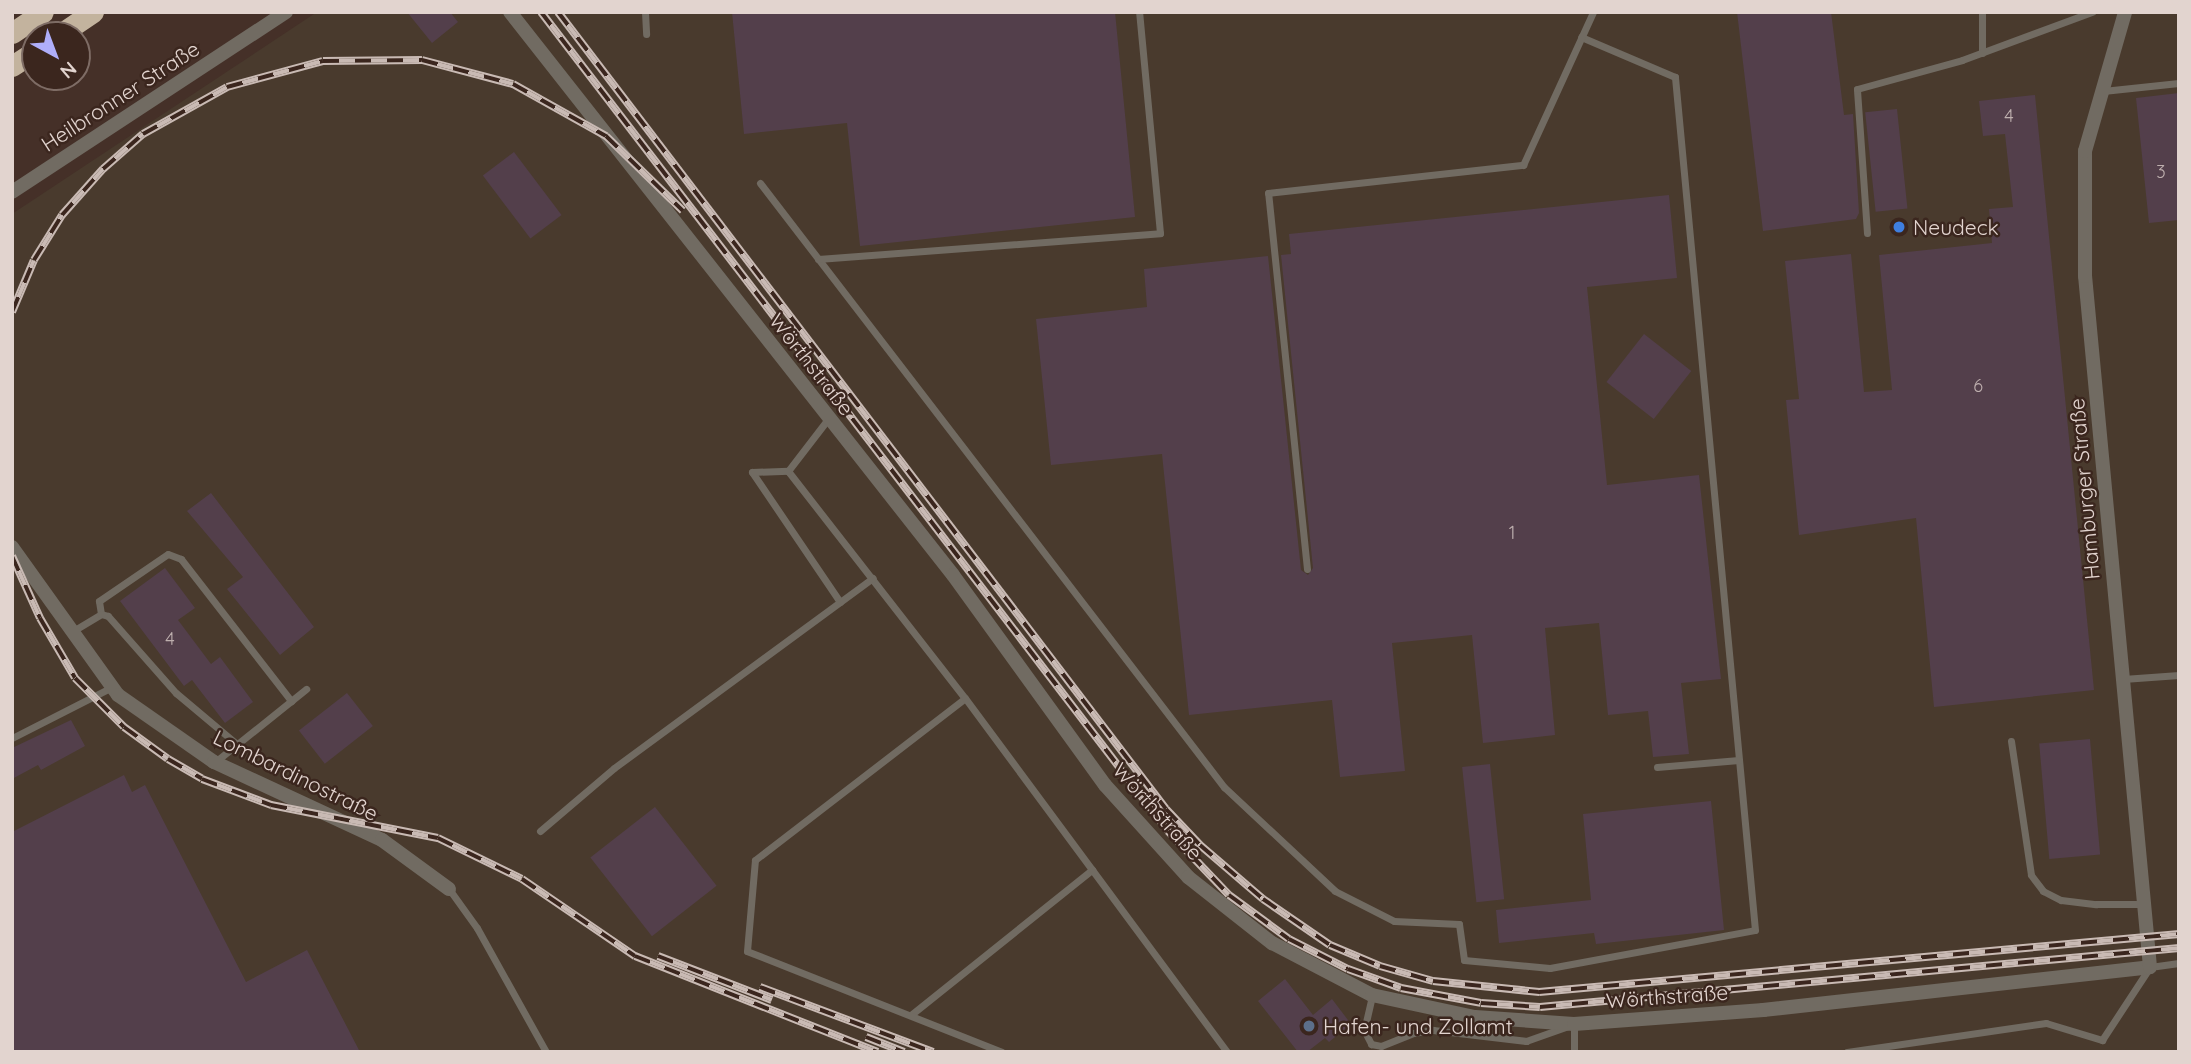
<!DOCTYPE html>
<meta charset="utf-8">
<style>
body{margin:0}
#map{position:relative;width:2191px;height:1064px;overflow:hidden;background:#453028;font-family:Quicksand,sans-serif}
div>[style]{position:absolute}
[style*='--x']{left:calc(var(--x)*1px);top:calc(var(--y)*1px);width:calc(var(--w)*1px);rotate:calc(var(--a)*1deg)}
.industrial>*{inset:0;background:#493a2d}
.building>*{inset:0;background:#533f4b;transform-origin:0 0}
.lane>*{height:7px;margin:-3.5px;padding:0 3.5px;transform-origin:3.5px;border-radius:3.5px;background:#716b62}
.street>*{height:14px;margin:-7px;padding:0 7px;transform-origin:7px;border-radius:7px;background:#716b62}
.highway>*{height:21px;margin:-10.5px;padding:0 10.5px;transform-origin:10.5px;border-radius:10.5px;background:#c3b39e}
.rail>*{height:8px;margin-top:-4px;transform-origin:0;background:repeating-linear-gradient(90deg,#3b261e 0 16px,#c9bab4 0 32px);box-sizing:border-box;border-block:2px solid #c9bab4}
.dots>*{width:19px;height:19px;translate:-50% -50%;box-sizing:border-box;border:4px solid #3b261e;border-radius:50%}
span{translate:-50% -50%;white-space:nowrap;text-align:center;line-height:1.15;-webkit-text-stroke:5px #3b261e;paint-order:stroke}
.number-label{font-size:18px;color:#beafae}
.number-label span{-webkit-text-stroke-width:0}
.street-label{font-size:21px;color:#e2d4cf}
.poi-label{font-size:21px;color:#e2d4cf}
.left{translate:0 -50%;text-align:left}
.frame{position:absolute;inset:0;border:14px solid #e2d4cf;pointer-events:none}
.north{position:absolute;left:21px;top:21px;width:70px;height:70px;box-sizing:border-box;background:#3b261e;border:2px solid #7e6c65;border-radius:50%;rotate:139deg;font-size:19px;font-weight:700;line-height:28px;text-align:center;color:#e2d4cf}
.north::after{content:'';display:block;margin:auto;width:24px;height:32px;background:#afaefa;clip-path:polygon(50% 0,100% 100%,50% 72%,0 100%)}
</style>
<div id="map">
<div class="industrial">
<div style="clip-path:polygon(317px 12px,2179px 12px,2179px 1052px,12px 1052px,12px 214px)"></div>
</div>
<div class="building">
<div style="clip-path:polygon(407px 12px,450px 12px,458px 22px,432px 43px)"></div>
<div style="clip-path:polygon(732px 12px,1115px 12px,1135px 217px,860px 246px,847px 123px,744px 134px)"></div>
<div style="clip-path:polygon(1737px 12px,1831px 12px,1844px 115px,1853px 114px,1859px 213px,1856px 219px,1763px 231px)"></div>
<div style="clip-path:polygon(2179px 93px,2179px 220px,2149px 223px,2136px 98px)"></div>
<div style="clip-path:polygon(2035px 95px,2094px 690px,1934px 707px,1916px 518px,1799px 535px,1786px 400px,1799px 399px,1785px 261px,1851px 254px,1864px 392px,1892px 390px,1879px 255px,1992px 243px,1989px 209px,2013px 207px,2005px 134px,1983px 136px,1979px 101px)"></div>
<div style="left:1897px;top:109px;width:100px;height:32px;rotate:84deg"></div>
<div style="left:514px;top:152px;width:79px;height:39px;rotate:53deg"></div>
<div style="clip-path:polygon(1669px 195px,1677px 278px,1587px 287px,1607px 485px,1699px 475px,1721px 679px,1681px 683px,1689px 754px,1653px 757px,1648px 711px,1608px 715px,1599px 623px,1545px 628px,1555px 735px,1483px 743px,1472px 635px,1392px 643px,1405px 771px,1340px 777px,1332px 700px,1189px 715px,1162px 454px,1051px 465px,1036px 319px,1147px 307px,1144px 269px,1268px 256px,1301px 570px,1308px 575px,1313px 568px,1281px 255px,1291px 254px,1289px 234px)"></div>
<div style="left:1644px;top:334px;width:60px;height:61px;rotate:38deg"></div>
<div style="clip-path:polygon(211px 493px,314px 627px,280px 655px,227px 589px,243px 577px,187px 511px)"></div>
<div style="clip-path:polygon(165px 568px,195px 608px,178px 620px,211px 664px,220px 657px,253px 702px,225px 723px,192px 680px,184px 686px,120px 601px)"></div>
<div style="left:347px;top:693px;width:42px;height:61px;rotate:52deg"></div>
<div style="clip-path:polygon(71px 720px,85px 746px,41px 770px,38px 765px,12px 779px,12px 748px)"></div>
<div style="left:2090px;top:739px;width:116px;height:51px;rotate:85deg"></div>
<div style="left:1490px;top:764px;width:136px;height:28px;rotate:84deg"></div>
<div style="clip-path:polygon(124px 775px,132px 792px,145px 785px,246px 982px,307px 950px,360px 1052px,12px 1052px,12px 832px)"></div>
<div style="clip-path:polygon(1711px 801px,1724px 930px,1596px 944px,1594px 933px,1499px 943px,1496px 910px,1591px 900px,1583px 814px)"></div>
<div style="left:655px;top:807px;width:100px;height:82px;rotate:52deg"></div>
<div style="clip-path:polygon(1285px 979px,1313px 1015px,1332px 999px,1351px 1024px,1329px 1042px,1325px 1038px,1307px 1052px,1298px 1052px,1258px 1001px)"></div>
</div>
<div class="lane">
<div style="--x:645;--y:12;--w:22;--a:87"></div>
<div style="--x:1982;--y:12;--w:41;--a:90"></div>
<div style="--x:2103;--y:91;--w:76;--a:-6"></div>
<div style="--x:760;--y:183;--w:762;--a:52.47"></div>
<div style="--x:1224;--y:787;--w:152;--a:43.1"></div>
<div style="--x:1335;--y:891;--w:66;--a:27"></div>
<div style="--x:1394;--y:921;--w:65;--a:2.6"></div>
<div style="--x:1459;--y:924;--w:36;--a:82"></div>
<div style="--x:1464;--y:960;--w:86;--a:5.3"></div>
<div style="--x:1550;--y:968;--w:208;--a:-10.5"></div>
<div style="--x:1755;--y:930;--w:857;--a:-95.36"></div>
<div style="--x:1675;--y:77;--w:102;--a:-156.9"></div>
<div style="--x:1867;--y:233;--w:144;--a:-94"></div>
<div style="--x:1857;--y:89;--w:109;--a:-15.4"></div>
<div style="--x:1962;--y:60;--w:139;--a:-20.3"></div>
<div style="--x:818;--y:259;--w:343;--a:-4.3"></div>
<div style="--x:1160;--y:233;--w:222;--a:-95.4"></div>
<div style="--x:828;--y:419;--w:66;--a:127.6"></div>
<div style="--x:788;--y:471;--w:288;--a:52.1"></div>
<div style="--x:752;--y:472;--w:157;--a:55.9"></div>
<div style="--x:752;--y:472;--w:36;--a:-2"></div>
<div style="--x:1307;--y:569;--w:378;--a:-95.9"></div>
<div style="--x:1268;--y:193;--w:257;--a:-6.3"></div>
<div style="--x:1523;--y:165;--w:168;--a:-65.4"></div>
<div style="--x:101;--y:614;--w:13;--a:-99"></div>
<div style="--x:99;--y:601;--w:83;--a:-34.3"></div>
<div style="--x:168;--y:554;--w:14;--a:21"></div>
<div style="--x:181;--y:559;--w:180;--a:52.2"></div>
<div style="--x:73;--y:631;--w:33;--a:-31"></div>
<div style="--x:101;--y:614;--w:7;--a:16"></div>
<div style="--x:108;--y:616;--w:103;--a:48.6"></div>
<div style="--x:176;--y:693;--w:81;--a:40"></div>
<div style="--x:2123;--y:679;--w:56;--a:-4.1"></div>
<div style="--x:12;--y:738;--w:112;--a:-27"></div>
<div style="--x:2011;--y:741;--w:135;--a:81.5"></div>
<div style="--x:2031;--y:875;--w:20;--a:53"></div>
<div style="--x:2043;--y:891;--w:20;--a:27"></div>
<div style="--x:2061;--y:900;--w:35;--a:7"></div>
<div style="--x:2096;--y:904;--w:49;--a:0"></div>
<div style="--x:215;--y:762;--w:117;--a:-38.7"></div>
<div style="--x:1657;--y:767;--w:82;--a:-4.9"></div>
<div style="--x:540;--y:831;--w:97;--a:-40.4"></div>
<div style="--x:614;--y:768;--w:321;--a:-36.3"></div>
<div style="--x:449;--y:889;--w:48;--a:54.3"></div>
<div style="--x:477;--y:928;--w:142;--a:60.9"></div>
<div style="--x:1372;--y:996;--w:35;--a:103"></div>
<div style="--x:1364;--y:1030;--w:16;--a:63"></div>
<div style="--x:1371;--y:1044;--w:10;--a:11"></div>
<div style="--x:1381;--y:1046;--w:35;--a:-22"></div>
<div style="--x:1413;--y:1033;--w:20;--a:-9"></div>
<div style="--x:1433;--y:1030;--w:94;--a:6.7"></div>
<div style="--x:1526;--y:1041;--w:51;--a:-19.5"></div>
<div style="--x:1574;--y:1024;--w:28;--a:90"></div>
<div style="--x:912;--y:1014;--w:231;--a:-38.7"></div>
<div style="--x:1002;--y:1052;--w:274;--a:-158.4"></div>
<div style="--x:747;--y:951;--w:91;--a:-85"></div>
<div style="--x:755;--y:860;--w:265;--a:-37.6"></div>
<div style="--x:965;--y:698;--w:440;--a:53.5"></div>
<div style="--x:1847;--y:1052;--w:201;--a:-8.3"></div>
<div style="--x:2046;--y:1023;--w:59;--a:16.9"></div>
<div style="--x:2102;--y:1040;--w:87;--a:-56.7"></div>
<div style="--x:2150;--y:967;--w:29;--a:-8"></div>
</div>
<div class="street">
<div style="--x:510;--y:12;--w:716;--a:51.8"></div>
<div style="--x:953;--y:575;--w:259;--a:54.1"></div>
<div style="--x:1105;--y:785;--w:124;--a:47.9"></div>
<div style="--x:1188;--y:877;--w:107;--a:38.2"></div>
<div style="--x:1272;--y:943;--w:113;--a:27.5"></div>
<div style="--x:1372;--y:995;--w:105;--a:12.1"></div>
<div style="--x:1475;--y:1017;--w:99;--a:4"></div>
<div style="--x:1574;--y:1024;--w:190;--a:-4.2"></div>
<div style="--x:1763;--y:1010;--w:389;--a:-6.3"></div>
<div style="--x:2150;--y:967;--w:694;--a:-95.37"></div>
<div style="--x:2085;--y:276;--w:125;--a:-90"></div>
<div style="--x:2085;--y:151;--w:145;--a:-73.9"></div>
<div style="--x:12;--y:192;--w:328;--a:-33.3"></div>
<div style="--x:12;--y:547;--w:182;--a:54.4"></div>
<div style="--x:118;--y:695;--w:117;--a:34.9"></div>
<div style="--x:214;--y:762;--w:185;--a:24.9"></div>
<div style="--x:382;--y:840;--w:83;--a:36.2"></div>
</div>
<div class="highway">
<div style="--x:12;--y:33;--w:37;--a:-34"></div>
<div style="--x:59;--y:35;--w:41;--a:-34.1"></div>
<div style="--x:12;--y:66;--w:27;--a:-33"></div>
</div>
<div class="rail">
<div style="--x:541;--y:12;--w:1031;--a:52.56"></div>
<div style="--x:1168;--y:831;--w:88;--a:46.4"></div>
<div style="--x:1229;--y:895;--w:74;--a:36.3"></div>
<div style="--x:1289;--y:939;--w:66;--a:27"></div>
<div style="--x:1348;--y:969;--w:56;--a:19.7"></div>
<div style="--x:1401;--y:988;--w:81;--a:10.6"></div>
<div style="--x:1481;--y:1003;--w:59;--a:3.9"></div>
<div style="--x:1540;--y:1007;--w:642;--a:-5.28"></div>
<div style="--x:558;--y:12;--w:1002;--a:52.66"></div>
<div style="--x:1166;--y:809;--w:50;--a:46.6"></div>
<div style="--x:1200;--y:845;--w:83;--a:40.6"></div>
<div style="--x:1263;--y:899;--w:81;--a:34.5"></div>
<div style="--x:1330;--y:945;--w:54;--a:22.8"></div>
<div style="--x:1380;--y:966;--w:55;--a:15.8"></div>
<div style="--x:1433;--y:981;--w:107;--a:5.9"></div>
<div style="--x:1539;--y:992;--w:643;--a:-5.18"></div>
<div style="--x:12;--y:312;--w:56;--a:-67.1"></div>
<div style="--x:34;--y:260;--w:53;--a:-58.1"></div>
<div style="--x:62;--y:215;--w:62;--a:-48.3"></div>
<div style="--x:103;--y:169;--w:53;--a:-41.2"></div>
<div style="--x:143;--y:134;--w:96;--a:-29.2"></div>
<div style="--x:227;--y:87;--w:99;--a:-15.2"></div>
<div style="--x:323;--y:61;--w:99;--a:-0.6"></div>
<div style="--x:422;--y:60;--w:94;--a:14.8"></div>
<div style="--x:513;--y:84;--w:107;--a:29.2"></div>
<div style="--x:606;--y:136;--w:107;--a:44.2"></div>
<div style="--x:12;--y:556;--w:68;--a:65.7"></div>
<div style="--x:40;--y:618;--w:69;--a:59.7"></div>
<div style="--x:75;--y:678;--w:69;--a:45"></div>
<div style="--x:124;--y:727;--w:54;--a:36"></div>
<div style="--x:168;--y:759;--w:39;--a:30"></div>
<div style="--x:202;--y:779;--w:74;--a:20.6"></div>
<div style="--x:271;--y:805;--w:170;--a:11.2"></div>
<div style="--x:438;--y:838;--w:93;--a:26"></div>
<div style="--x:522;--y:879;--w:137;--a:34.3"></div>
<div style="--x:635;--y:956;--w:261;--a:21.6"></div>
<div style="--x:658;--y:956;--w:122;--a:21.1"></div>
<div style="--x:760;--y:987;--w:185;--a:20.6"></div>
<div style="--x:866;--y:1037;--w:41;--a:21.5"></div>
</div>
<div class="dots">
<div style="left:1899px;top:227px;background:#3f7fe0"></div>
<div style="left:1309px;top:1026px;background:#5c6f8a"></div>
</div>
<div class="number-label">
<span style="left:2009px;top:116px">4</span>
<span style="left:2161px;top:172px">3</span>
<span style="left:1978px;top:386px">6</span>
<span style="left:1512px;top:533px">1</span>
<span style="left:170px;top:639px">4</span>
</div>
<div class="street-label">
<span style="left:120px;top:96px;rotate:-33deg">Heilbronner Straße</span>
<span style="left:812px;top:364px;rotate:52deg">Wörthstraße</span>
<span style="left:2084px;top:489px;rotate:-95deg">Hamburger Straße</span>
<span style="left:296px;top:775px;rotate:26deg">Lombardinostraße</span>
<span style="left:1158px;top:811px;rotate:48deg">Wörthstraße</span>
<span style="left:1667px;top:996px;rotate:-4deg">Wörthstraße</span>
</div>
<div class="poi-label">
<span class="left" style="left:1913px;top:227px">Neudeck</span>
<span class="left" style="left:1323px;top:1026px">Hafen- und Zollamt</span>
</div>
<div class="frame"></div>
<div class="north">N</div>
</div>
